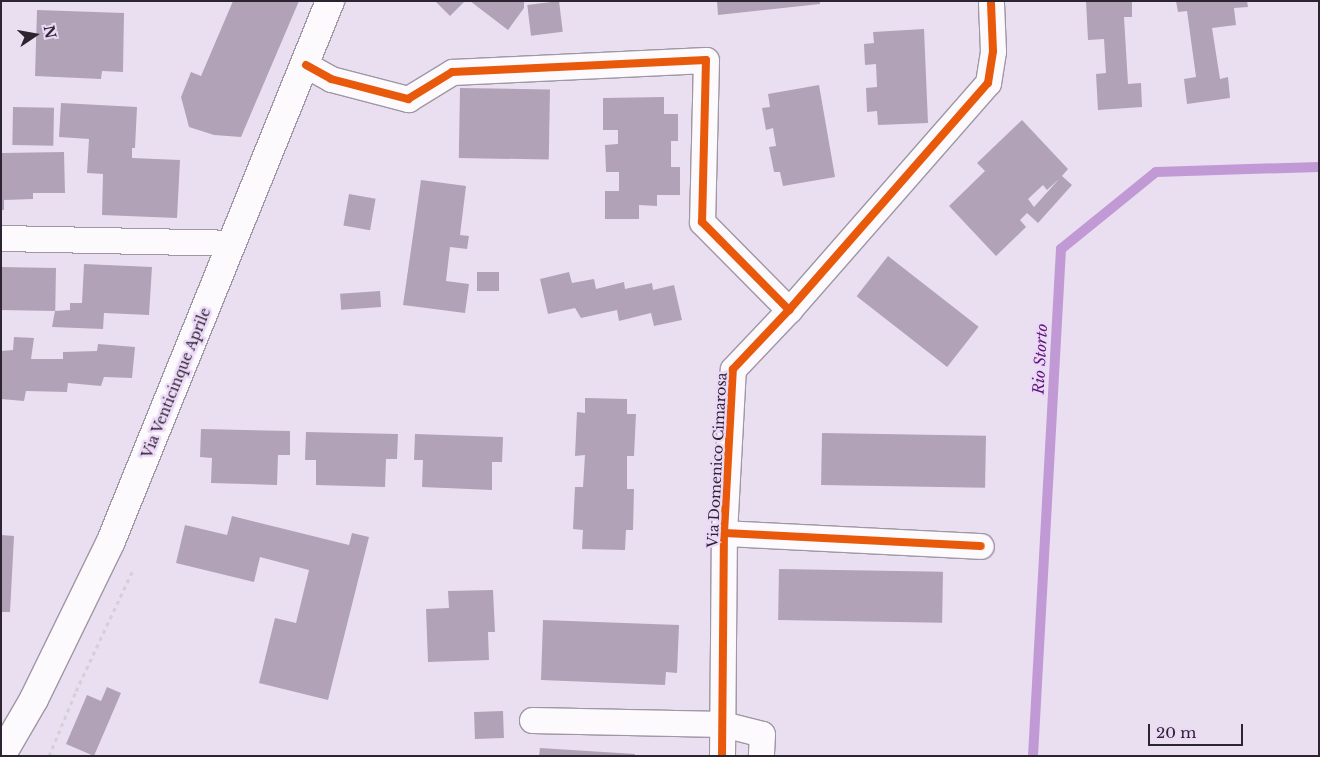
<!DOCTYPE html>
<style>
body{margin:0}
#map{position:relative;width:1320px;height:757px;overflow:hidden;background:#eadff0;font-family:"Libre Baskerville",serif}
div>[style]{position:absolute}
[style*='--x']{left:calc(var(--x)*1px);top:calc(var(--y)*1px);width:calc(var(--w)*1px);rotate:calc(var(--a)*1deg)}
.stream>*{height:10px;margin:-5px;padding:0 5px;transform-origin:5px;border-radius:5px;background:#c19ad5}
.building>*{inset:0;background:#b1a2b8;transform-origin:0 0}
.path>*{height:3px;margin-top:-1.5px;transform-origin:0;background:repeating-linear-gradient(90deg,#d3d1d5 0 4px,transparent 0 8px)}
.roads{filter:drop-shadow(1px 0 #9f97a4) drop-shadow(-1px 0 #9f97a4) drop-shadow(0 1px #9f97a4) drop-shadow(0 -1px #9f97a4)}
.street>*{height:25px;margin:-12.5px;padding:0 12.5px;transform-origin:12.5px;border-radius:12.5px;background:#fcfafd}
.secondary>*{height:28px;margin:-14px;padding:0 14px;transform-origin:14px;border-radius:14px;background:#fcfafd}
.cycleway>*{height:8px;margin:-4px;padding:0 4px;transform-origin:4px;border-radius:4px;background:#e8590c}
span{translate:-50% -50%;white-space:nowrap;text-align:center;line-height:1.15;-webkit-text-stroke:5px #ecd8f7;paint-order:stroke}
.street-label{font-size:14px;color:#2c2430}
.water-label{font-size:15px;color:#591674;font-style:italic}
.frame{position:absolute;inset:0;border:2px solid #2c2430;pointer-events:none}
.north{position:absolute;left:10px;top:10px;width:50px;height:50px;-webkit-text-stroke:4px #ecd8f7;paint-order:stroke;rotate:78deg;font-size:14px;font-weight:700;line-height:20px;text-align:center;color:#2c2430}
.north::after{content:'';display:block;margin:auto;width:18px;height:22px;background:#2c2430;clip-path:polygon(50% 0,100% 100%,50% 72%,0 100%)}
.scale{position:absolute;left:1148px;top:724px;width:95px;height:22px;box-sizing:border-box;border:2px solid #2c2430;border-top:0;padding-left:6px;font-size:15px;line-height:18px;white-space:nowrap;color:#2c2430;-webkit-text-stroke:4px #ecd8f7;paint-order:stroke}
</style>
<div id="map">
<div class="stream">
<div style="--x:1033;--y:756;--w:508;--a:-86.84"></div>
<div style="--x:1061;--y:249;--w:122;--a:-39"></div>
<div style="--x:1156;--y:172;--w:163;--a:-1.8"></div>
</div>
<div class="building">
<div style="clip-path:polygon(233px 1px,299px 1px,241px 137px,214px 135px,189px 127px,181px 97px,191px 72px,201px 76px)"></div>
<div style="clip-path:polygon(435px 1px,465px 1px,450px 16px)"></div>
<div style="clip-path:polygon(470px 1px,524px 1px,524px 8px,508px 30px)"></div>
<div style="left:559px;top:1px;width:31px;height:32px;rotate:83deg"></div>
<div style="clip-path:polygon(717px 1px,820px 1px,820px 4px,718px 15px)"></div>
<div style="clip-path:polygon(1086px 1px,1132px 1px,1132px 17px,1124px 17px,1128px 84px,1141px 83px,1142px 107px,1098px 110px,1096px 74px,1106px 73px,1104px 39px,1088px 40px)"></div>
<div style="clip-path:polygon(1176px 1px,1247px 1px,1248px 7px,1234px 8px,1236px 25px,1212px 28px,1220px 79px,1228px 77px,1230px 98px,1187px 104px,1184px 79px,1196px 77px,1187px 11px,1178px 12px)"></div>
<div style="clip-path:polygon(37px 10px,124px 13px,123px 72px,102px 71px,101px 79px,35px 76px)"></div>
<div style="clip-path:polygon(924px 29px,928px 123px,878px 125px,877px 111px,867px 112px,866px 88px,877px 87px,876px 64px,865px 65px,864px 44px,874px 43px,873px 32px)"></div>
<div style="clip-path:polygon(819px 85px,835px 177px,783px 186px,780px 172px,774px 172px,769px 147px,776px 146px,773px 128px,766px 130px,762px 108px,770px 107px,768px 94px)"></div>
<div style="left:460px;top:88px;width:90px;height:70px;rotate:1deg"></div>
<div style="clip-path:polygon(664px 97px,664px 114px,678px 114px,678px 141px,671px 141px,671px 167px,680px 167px,680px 195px,657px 195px,657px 206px,639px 205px,639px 219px,605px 219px,605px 191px,619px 191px,619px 172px,606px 172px,605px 145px,618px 144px,618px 130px,603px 130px,603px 98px)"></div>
<div style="clip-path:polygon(61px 103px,137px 107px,135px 148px,132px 148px,132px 158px,180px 160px,177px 218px,102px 215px,103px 174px,87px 173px,89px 139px,59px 137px)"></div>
<div style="left:13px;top:107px;width:41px;height:38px;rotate:1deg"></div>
<div style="clip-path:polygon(evenodd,1022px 120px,1068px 169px,1062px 176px,1072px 185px,1038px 223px,1027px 213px,1020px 220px,1026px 227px,996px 256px,949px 206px,985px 171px,977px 163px,1022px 120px,1059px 179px,1034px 207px,1028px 199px,1043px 185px,1047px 190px,1059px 179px)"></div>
<div style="clip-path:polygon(64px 152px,65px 193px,33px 193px,33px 199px,4px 200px,4px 210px,1px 210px,1px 153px)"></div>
<div style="clip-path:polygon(421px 180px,466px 186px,460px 235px,469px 236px,467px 249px,450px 247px,446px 281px,469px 284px,465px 313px,403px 305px)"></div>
<div style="left:349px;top:194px;width:27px;height:32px;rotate:10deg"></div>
<div style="left:888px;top:256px;width:115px;height:51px;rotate:38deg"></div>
<div style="clip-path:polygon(84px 264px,152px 267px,149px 315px,104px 313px,103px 329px,52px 327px,55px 311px,70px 310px,70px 303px,82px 303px)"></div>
<div style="left:1px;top:267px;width:55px;height:43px;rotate:1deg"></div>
<div style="left:499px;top:272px;width:19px;height:22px;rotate:90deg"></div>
<div style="clip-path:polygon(569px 272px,572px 283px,594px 279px,596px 289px,624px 282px,625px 289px,652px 283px,653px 290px,674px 285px,682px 320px,654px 326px,651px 313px,619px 321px,617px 310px,581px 318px,575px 308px,548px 314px,540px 279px)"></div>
<div style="left:380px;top:291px;width:16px;height:40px;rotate:86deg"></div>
<div style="clip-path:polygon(14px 337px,34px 338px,31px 359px,63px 359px,63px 352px,97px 351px,98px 344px,135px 347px,132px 378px,104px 377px,101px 386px,68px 383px,67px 392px,26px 391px,24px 401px,1px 399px,1px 351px,13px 350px)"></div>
<div style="clip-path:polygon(585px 398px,627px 399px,627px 414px,636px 414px,634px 456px,627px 456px,627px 489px,634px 489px,633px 530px,626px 530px,625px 550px,582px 549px,583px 530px,573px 529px,575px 487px,583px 487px,585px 455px,575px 456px,577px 412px,585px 413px)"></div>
<div style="clip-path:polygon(201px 429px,290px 431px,290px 455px,278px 455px,277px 485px,211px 483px,212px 458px,200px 457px)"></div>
<div style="clip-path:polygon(306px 432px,398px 434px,397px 459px,386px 459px,385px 487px,316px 485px,316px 460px,305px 460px)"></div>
<div style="left:822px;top:433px;width:164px;height:52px;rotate:1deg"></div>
<div style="clip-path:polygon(415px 434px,503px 437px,502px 462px,492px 462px,492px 490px,422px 487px,423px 460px,414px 460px)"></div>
<div style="clip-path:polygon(232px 516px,349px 545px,352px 533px,369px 537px,328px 700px,259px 683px,275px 618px,296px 623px,309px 570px,260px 557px,254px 582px,176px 563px,185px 525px,227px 535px)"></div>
<div style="clip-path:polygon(1px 535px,14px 536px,10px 612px,1px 612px)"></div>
<div style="left:779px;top:569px;width:164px;height:51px;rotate:1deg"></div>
<div style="clip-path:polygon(493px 590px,495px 632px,488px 632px,489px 660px,428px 662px,426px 609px,449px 608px,448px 591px)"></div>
<div style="clip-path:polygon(543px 620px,679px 625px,677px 673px,666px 672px,665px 685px,541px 680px)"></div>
<div style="clip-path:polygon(107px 687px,121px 693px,94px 756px,66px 744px,87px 695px,101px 701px)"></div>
<div style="left:503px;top:711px;width:27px;height:29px;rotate:88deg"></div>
<div style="clip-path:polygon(540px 748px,635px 754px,635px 756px,539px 756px)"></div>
</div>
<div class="path">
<div style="--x:49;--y:756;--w:70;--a:-67.4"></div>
<div style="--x:76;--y:691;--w:134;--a:-64.8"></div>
</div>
<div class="roads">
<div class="street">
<div style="--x:306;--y:65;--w:29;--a:29"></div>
<div style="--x:331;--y:79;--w:80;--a:14.6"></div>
<div style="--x:408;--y:99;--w:52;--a:-31.5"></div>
<div style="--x:452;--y:72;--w:254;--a:-2.7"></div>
<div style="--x:706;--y:60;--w:162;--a:91.4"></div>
<div style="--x:702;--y:222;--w:124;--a:45.3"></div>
<div style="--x:1;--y:238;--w:231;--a:1.2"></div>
<div style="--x:724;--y:533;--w:257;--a:2.9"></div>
<div style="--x:532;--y:720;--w:191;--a:1.2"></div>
<div style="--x:723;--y:724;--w:40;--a:14.4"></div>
<div style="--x:762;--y:734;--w:22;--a:93"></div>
<div style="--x:722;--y:756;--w:223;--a:-89.5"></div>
<div style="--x:724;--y:533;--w:164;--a:-86.9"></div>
<div style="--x:733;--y:369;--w:81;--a:-46.5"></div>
<div style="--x:789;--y:310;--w:302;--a:-48.8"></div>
<div style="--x:988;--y:83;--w:32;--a:-81"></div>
<div style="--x:993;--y:51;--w:48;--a:-92.4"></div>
</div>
<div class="secondary">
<div style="--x:1;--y:756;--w:66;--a:-59.9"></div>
<div style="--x:34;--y:699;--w:176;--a:-64"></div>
<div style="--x:111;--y:541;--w:583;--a:-67.92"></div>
</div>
</div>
<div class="cycleway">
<div style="--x:306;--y:65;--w:29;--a:29"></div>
<div style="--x:331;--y:79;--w:80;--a:14.6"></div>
<div style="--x:408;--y:99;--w:52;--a:-31.5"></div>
<div style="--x:452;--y:72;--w:254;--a:-2.7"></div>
<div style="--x:706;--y:60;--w:162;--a:91.4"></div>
<div style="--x:702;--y:222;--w:124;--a:45.3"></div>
<div style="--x:724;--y:533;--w:257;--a:2.9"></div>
<div style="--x:722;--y:756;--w:223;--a:-89.5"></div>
<div style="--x:724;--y:533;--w:164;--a:-86.9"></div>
<div style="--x:733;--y:369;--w:81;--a:-46.5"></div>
<div style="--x:789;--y:310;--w:302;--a:-48.8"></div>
<div style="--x:988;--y:83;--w:32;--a:-81"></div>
<div style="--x:993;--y:51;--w:48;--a:-92.4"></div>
</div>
<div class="street-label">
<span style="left:176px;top:383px;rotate:-68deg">Via Venticinque Aprile</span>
<span style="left:717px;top:460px;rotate:-87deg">Via Domenico Cimarosa</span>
</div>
<div class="water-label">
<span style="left:1040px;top:359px;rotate:-87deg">Rio Storto</span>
</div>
<div class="frame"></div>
<div class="north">N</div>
<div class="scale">20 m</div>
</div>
